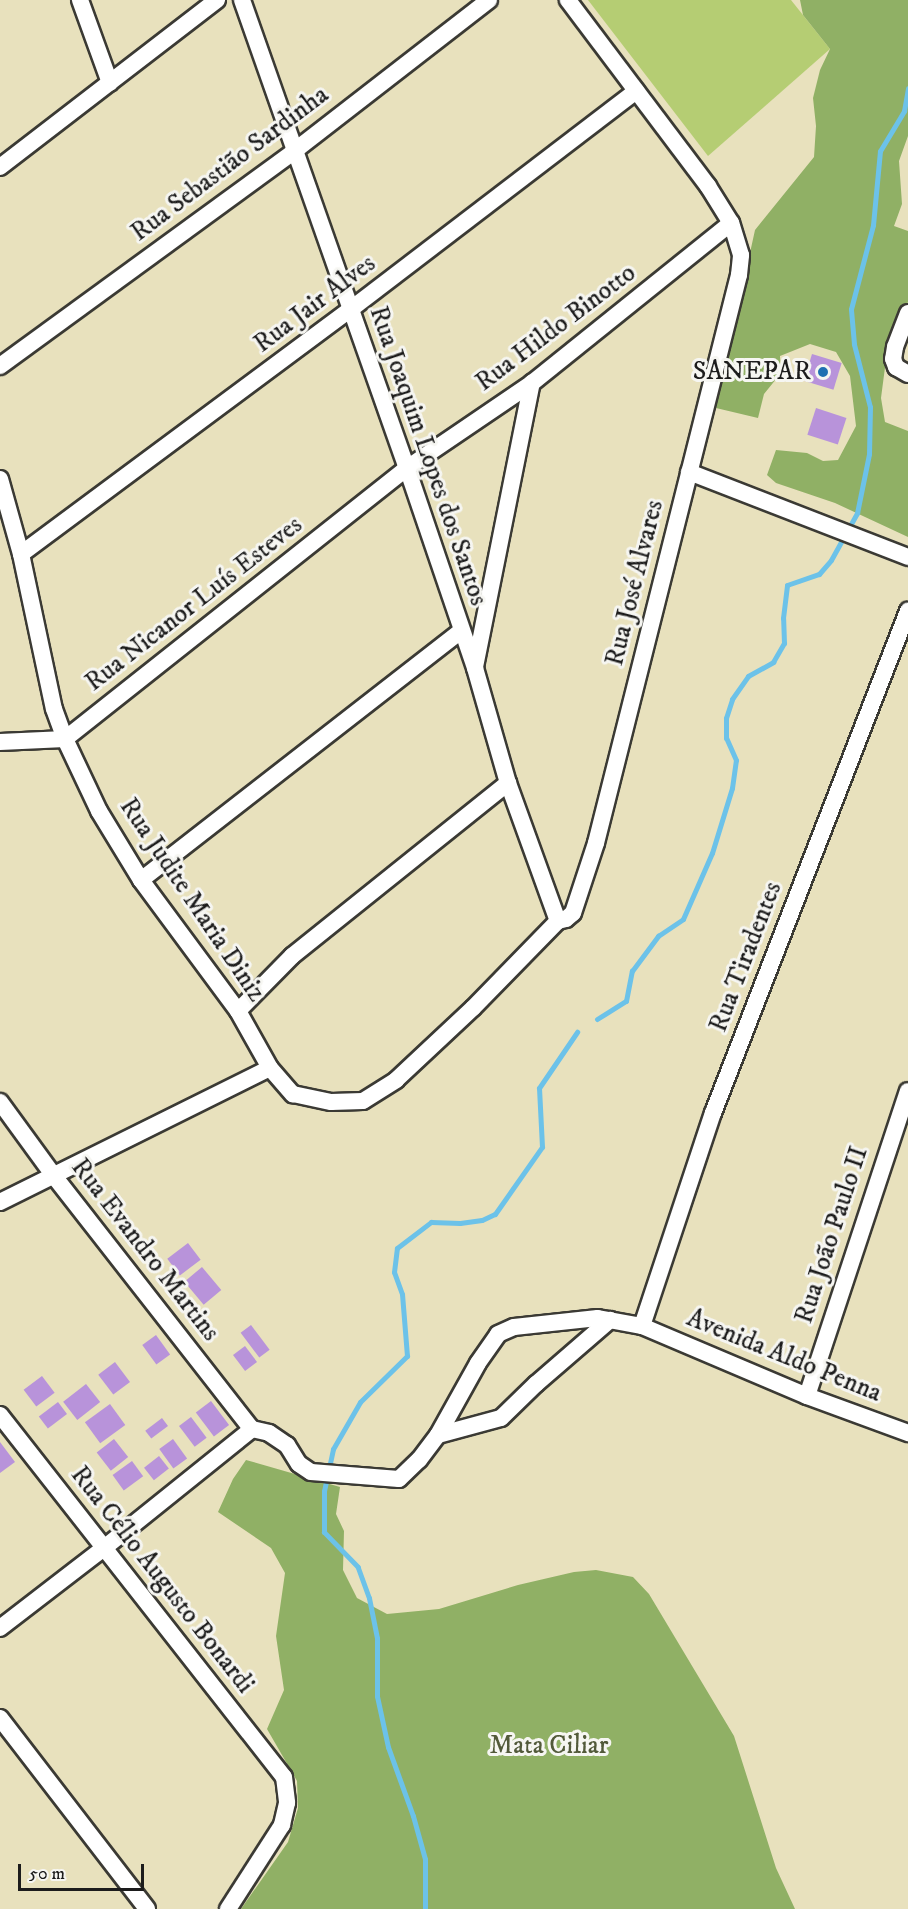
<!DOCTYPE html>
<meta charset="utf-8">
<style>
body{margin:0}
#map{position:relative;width:908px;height:1909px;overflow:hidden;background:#e8e1bd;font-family:"IM FELL DW Pica",serif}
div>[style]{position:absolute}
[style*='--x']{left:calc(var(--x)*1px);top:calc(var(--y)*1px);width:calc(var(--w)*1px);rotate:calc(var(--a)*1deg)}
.green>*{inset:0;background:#b5cd73}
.forest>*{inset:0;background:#90b065}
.stream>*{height:5px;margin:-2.5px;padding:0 2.5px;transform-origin:2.5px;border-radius:2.5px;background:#6cc2e9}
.building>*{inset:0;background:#b893da;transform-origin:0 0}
.roads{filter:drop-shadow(2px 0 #3b3a34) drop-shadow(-2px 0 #3b3a34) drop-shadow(0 2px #3b3a34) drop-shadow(0 -2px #3b3a34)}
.minor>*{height:16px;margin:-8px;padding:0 8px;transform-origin:8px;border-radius:8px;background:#fff}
.dots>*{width:16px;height:16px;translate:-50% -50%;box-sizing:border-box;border:3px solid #f6f6f2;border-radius:50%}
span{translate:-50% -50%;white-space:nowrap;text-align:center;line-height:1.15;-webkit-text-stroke:6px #f6f6f2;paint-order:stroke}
.street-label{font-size:26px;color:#1c1c1c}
.poi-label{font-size:26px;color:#1c1c1c}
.right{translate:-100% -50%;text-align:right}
.park-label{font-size:26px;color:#525a3a}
.scale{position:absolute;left:18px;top:1864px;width:126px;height:27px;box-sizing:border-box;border:3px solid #1c1c1c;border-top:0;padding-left:8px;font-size:18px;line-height:21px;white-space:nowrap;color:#1c1c1c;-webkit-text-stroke:4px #f6f6f2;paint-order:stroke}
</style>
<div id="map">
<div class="green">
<div style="clip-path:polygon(588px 0,791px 0,830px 49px,708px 156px)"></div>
</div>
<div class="forest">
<div style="clip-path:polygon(800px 0,908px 0,908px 136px,899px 161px,902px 204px,894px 226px,908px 231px,908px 302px,889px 337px,881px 398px,885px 422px,908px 431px,908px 537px,835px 503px,776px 483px,767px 475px,776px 450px,807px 453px,823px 461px,838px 460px,856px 426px,850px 376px,836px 352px,810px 344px,780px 356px,781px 373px,764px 394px,758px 418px,716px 408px,755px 230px,814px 157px,816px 126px,813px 98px,820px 70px,830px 49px,803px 15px)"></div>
<div style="clip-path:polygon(246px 1460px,340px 1487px,336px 1514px,344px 1531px,343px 1570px,357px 1598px,387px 1614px,439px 1609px,518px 1585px,574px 1572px,596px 1570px,633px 1577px,649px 1594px,734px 1736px,776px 1868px,795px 1909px,241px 1909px,288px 1842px,298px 1808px,297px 1781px,267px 1729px,284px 1690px,276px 1636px,285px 1573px,271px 1548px,218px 1512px,233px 1479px)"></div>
</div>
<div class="stream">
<div style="--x:597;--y:1019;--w:34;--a:-32"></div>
<div style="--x:626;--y:1001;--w:31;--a:-79"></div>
<div style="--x:632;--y:971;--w:44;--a:-53.4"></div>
<div style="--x:658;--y:936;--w:30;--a:-34"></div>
<div style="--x:683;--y:919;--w:72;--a:-66.3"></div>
<div style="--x:712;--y:853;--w:68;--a:-72.9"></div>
<div style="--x:732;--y:788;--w:28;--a:-82"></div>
<div style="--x:736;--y:760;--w:24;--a:-114"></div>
<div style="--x:726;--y:738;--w:20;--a:-90"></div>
<div style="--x:726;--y:718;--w:20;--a:-72"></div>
<div style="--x:732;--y:699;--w:28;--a:-55"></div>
<div style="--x:748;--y:676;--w:29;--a:-29"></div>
<div style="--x:773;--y:662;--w:22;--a:-60"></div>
<div style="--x:784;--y:643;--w:25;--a:-92"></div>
<div style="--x:783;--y:618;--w:33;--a:-83"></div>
<div style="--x:787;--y:585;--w:34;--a:-19"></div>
<div style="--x:819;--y:574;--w:18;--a:-49"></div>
<div style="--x:831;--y:560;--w:54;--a:-61"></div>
<div style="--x:857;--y:513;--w:60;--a:-78.5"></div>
<div style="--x:869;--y:454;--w:47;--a:-88.8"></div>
<div style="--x:870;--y:407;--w:65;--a:-104.3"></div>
<div style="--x:854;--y:344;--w:35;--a:-95"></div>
<div style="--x:851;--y:309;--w:87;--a:-75.3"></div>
<div style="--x:873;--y:225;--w:74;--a:-84.6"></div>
<div style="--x:880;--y:151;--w:47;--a:-59"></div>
<div style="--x:904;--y:111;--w:23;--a:-80"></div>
<div style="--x:425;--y:1909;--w:50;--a:-90"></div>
<div style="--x:425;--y:1859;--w:45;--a:-105.6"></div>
<div style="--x:413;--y:1816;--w:73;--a:-109.9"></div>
<div style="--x:388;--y:1747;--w:52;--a:-102.2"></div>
<div style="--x:377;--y:1696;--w:58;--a:-90"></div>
<div style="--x:377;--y:1638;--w:41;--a:-101.3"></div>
<div style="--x:369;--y:1598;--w:33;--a:-110"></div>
<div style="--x:358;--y:1567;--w:49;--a:-134.2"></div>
<div style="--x:324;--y:1532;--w:41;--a:-90"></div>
<div style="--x:324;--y:1491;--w:43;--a:-77.9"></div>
<div style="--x:333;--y:1449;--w:54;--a:-60.1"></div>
<div style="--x:360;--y:1402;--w:66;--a:-44.4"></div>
<div style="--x:407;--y:1356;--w:62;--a:-94.6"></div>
<div style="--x:402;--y:1294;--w:23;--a:-110"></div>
<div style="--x:394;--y:1272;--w:24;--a:-83"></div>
<div style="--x:397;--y:1248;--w:43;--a:-37.4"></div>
<div style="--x:431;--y:1222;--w:29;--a:2"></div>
<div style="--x:460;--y:1223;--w:22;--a:-8"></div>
<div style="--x:482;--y:1220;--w:14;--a:-25"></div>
<div style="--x:495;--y:1214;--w:82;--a:-55"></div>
<div style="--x:542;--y:1147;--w:59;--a:-92.9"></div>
<div style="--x:539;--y:1088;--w:68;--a:-55.8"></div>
</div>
<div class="building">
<div style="left:812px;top:354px;width:31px;height:28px;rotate:17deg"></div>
<div style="left:816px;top:408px;width:32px;height:28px;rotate:18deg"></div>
<div style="left:188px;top:1243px;width:21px;height:26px;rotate:53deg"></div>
<div style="left:202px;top:1267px;width:30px;height:23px;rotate:50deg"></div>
<div style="left:251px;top:1325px;width:31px;height:13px;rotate:53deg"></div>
<div style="left:156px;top:1335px;width:24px;height:17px;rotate:54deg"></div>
<div style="left:245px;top:1346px;width:20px;height:15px;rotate:53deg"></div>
<div style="left:115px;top:1362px;width:25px;height:21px;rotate:53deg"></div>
<div style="left:42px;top:1376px;width:21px;height:23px;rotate:53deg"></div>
<div style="left:86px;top:1384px;width:23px;height:29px;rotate:52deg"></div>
<div style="left:211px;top:1401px;width:30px;height:19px;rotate:53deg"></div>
<div style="left:58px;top:1402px;width:15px;height:24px;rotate:53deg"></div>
<div style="left:110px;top:1404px;width:26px;height:31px;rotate:54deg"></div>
<div style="left:191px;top:1417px;width:26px;height:15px;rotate:53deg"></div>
<div style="left:162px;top:1418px;width:10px;height:21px;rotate:53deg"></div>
<div style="left:114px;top:1439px;width:23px;height:22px;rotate:52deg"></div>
<div style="left:173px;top:1439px;width:24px;height:17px;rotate:54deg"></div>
<div style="clip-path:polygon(0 1442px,15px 1462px,0 1473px)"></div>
<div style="left:159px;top:1456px;width:16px;height:19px;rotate:52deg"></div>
<div style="left:132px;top:1461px;width:19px;height:24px;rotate:54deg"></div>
</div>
<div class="roads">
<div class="minor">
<div style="--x:80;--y:0;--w:88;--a:70.1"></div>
<div style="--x:242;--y:0;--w:496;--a:70.6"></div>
<div style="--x:407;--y:468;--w:211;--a:71.2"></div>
<div style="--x:475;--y:668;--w:120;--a:74"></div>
<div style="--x:508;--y:783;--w:147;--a:70.1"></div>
<div style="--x:558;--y:921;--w:8;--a:-14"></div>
<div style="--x:566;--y:919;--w:9;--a:-41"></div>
<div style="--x:573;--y:913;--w:74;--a:-71.8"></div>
<div style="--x:596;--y:843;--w:586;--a:-75.87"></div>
<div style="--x:739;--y:275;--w:20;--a:-84"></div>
<div style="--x:741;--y:255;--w:34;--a:-107"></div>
<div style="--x:731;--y:223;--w:44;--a:-121.9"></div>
<div style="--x:708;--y:186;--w:233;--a:-127"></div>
<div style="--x:0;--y:167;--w:274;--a:-37.6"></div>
<div style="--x:908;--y:313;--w:36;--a:111"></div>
<div style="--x:895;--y:347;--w:12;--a:99"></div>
<div style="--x:893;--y:359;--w:9;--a:69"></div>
<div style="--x:896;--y:367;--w:14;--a:30"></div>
<div style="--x:0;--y:366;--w:363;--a:-36.1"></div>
<div style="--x:293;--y:152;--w:248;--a:-37.8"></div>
<div style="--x:689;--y:472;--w:235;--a:21.2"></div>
<div style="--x:0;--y:479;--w:78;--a:74.4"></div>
<div style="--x:21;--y:554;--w:158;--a:78"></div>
<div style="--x:54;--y:709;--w:32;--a:70"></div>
<div style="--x:65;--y:739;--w:80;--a:64.7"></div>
<div style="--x:99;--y:811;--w:81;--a:58.7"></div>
<div style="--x:141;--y:880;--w:163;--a:53.5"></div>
<div style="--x:238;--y:1011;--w:65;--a:60.7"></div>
<div style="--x:270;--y:1068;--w:35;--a:49"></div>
<div style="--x:293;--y:1094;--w:39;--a:12"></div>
<div style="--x:331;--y:1102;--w:32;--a:-2"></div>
<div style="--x:363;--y:1101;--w:39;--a:-32"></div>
<div style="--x:396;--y:1080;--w:105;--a:-43.1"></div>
<div style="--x:473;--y:1008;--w:122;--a:-45.7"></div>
<div style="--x:21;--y:554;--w:411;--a:-36.6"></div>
<div style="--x:351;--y:309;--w:359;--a:-37.4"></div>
<div style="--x:475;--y:667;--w:290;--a:-78.7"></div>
<div style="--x:0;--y:742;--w:65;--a:-2.6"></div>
<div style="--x:65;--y:739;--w:436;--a:-38.4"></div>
<div style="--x:407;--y:468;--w:151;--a:-34.2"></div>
<div style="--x:532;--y:383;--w:255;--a:-38.8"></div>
<div style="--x:141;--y:880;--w:405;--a:-37.9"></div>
<div style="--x:238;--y:1011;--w:77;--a:-45.5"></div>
<div style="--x:292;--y:956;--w:277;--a:-38.7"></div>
<div style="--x:0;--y:1102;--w:92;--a:53.9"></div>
<div style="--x:54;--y:1176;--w:321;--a:52"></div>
<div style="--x:0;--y:1202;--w:301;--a:-26.4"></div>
<div style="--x:642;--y:1326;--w:225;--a:-71.6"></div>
<div style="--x:713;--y:1113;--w:539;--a:-68.77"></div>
<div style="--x:807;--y:1396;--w:321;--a:-71.7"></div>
<div style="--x:0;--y:1415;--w:460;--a:51.9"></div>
<div style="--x:284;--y:1777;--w:26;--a:83"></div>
<div style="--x:287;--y:1803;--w:23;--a:103"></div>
<div style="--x:282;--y:1825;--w:100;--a:122.7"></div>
<div style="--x:252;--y:1429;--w:17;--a:13"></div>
<div style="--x:269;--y:1433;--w:22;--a:34"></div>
<div style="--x:287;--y:1445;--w:22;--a:58"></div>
<div style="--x:299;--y:1464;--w:14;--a:34"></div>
<div style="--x:311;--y:1472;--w:88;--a:4.5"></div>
<div style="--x:399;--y:1479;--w:28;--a:-44"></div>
<div style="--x:419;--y:1460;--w:31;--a:-53"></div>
<div style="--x:438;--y:1435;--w:82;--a:-60.9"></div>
<div style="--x:478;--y:1363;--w:35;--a:-55"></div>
<div style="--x:498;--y:1334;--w:17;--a:-24"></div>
<div style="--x:514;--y:1327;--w:84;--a:-6.1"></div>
<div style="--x:598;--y:1318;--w:45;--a:10.3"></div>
<div style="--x:642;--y:1326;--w:179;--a:23"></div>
<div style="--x:807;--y:1396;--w:108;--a:20.1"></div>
<div style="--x:438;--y:1435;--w:65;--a:-15.1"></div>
<div style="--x:501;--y:1418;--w:49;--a:-44.2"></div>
<div style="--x:536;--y:1384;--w:98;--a:-40.9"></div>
<div style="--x:0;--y:1628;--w:131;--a:-37.6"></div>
<div style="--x:104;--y:1548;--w:190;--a:-38.8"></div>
<div style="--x:0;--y:1718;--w:241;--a:52.4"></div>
</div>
</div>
<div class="dots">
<div style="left:823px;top:372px;background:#1f6fb2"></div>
</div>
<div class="street-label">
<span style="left:230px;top:164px;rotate:-37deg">Rua Sebastião Sardinha</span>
<span style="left:315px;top:304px;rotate:-37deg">Rua Jair Alves</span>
<span style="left:556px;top:328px;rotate:-37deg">Rua Hildo Binotto</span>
<span style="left:428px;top:456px;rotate:71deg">Rua Joaquim Lopes dos Santos</span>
<span style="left:635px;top:583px;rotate:-76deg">Rua José Alvares</span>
<span style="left:194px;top:604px;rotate:-38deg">Rua Nicanor Luís Esteves</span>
<span style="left:192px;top:900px;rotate:56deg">Rua Judite Maria Diniz</span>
<span style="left:746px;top:957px;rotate:-69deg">Rua Tiradentes</span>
<span style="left:832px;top:1235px;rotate:-72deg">Rua João Paulo II</span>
<span style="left:145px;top:1250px;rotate:52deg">Rua Evandro Martins</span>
<span style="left:784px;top:1356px;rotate:22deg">Avenida Aldo Penna</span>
<span style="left:162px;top:1580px;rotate:52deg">Rua Célio Augusto Bonardi</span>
</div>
<div class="poi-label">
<span class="right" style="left:811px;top:372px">SANEPAR</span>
</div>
<div class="park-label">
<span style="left:549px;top:1746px">Mata Ciliar</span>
</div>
<div class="scale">50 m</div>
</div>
